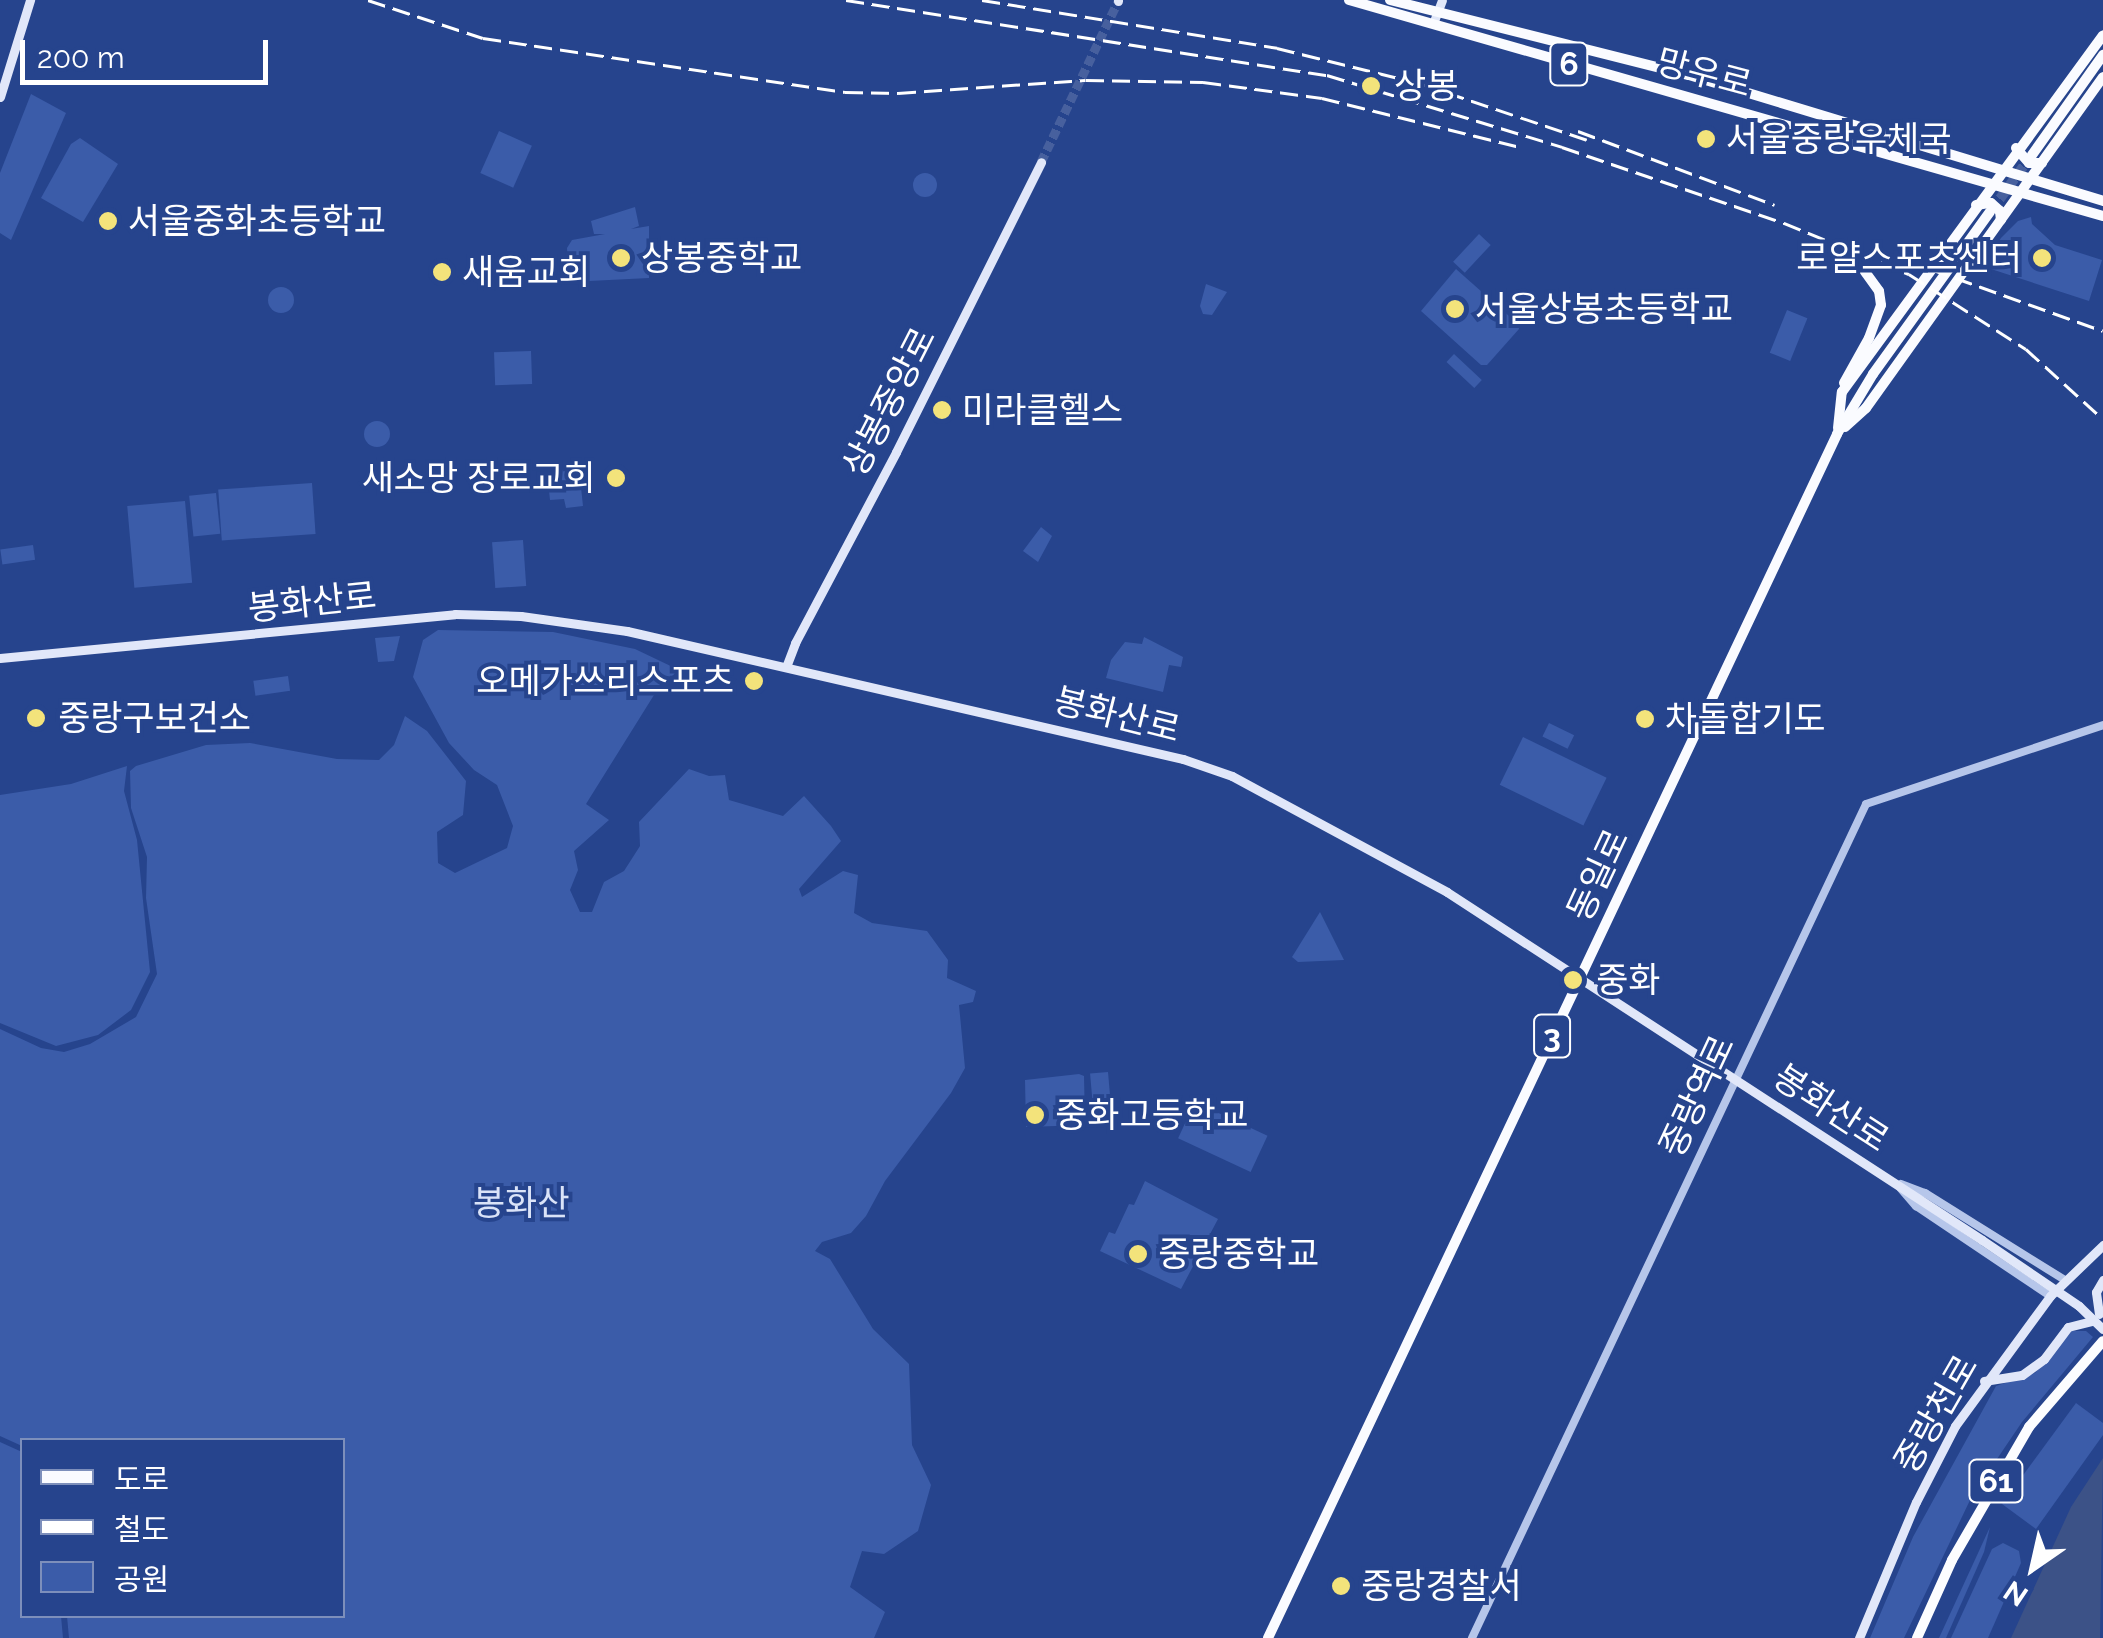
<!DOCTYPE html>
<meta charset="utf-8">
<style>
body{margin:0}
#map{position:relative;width:2103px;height:1638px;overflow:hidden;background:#26448d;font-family:Raleway,"Noto Sans KR",sans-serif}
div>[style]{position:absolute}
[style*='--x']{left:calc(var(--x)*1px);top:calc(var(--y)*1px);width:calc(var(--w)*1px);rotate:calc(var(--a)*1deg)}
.green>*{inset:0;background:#3b5ca9;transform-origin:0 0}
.round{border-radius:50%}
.water>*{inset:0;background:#3c5287}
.secondary-tunnel>*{height:9px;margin-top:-4.5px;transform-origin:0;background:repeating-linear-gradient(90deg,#47609e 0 9px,transparent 0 13.5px)}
.primary-tunnel>*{height:10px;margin-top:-5px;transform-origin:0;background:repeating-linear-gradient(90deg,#47609e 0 10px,transparent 0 15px)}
.tertiary>*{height:8px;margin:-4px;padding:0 4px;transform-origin:4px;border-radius:4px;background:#b6c6ea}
.secondary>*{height:9px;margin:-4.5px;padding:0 4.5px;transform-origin:4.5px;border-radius:4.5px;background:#e1e7f9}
.primary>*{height:10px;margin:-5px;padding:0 5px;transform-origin:5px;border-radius:5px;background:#fafbff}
.trunk>*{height:10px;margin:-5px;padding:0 5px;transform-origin:5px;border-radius:5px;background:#fcfdff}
.rail>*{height:2.5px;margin-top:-1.25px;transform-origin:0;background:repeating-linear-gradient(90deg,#fff 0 18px,transparent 0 26px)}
.secondary-bridge>*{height:9px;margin:-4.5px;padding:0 4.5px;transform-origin:4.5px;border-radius:4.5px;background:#e1e7f9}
.dots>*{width:28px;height:28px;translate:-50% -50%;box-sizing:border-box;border:5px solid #26448d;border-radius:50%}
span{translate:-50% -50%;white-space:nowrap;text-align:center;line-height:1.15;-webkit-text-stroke:8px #26448d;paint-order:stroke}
.shield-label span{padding:2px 8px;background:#26448d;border:2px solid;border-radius:8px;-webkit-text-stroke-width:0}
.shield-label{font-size:32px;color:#fff;font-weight:700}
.street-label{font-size:35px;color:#fff}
.poi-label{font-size:35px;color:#fff}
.left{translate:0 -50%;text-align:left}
.right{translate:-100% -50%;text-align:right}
.park-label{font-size:35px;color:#dae3f8}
.legend{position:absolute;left:20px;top:1438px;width:325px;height:180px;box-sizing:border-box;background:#26448d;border:2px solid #7d8fbb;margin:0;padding:12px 18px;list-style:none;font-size:30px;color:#fff}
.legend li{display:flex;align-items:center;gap:20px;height:50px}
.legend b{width:50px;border:2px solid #7d8fbb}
.north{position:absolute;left:1983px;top:1518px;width:100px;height:100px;-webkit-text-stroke:8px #26448d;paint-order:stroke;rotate:214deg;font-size:28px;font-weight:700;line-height:40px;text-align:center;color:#fff}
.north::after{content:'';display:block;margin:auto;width:35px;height:45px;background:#fff;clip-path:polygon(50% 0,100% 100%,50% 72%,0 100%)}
.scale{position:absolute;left:20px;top:40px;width:248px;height:45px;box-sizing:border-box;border:5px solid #fff;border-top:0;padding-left:12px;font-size:30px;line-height:35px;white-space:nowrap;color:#fff;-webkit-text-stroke:8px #26448d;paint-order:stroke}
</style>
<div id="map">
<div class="green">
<div style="clip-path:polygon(31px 94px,66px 113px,11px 240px,0 233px,0 173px)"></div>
<div style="left:499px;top:131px;width:36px;height:46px;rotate:24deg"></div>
<div style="clip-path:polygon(80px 138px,118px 164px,83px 222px,41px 198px,71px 144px)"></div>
<div class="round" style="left:913px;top:173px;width:24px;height:24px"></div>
<div style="clip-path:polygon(635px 207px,639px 226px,631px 229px,649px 226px,649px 278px,569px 282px,567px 248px,572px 240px,605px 234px,594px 234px,591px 221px)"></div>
<div style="clip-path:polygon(2031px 217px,2032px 224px,2055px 245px,2102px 260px,2089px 301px,1991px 269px,1994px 262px,1988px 257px,2001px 238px,2018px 221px)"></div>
<div style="left:1479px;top:234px;width:16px;height:38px;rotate:43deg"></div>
<div style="clip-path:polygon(1456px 269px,1518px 324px,1519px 329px,1487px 365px,1481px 365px,1421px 311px)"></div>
<div style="clip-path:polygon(1206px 284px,1227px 292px,1212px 315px,1203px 314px,1200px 306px)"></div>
<div class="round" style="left:268px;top:287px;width:26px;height:26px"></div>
<div style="left:1787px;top:310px;width:22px;height:46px;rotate:22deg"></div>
<div style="left:531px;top:351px;width:33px;height:37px;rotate:88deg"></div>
<div style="left:1454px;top:354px;width:38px;height:11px;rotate:43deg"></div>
<div class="round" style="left:364px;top:421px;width:26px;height:26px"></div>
<div style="clip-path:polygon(559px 468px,580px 478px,583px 506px,566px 508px,564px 499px,550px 500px,548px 481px)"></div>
<div style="left:312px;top:483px;width:51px;height:94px;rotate:86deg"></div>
<div style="left:216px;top:493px;width:41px;height:27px;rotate:84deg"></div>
<div style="left:185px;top:501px;width:82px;height:58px;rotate:85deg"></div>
<div style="clip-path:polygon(1041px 527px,1052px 536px,1038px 562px,1023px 551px)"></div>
<div style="left:523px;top:540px;width:46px;height:31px;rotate:86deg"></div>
<div style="left:33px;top:545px;width:15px;height:33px;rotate:82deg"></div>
<div style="clip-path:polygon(438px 630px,553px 632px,635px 649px,679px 670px,659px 687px,586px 804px,609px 820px,574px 851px,578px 870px,570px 890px,580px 912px,592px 912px,604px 882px,624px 871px,640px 846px,639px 822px,689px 769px,709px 776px,725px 775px,729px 800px,783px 816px,804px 796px,831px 826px,841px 841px,799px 889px,802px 897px,843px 871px,858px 875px,854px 913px,872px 923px,927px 931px,948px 960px,947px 978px,976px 991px,973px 1002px,959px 1005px,965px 1068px,951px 1093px,885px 1181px,866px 1216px,851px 1233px,822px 1242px,815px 1251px,830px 1259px,873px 1329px,909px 1364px,912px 1445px,931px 1485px,918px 1531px,884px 1554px,862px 1551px,850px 1587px,885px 1612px,874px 1638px,69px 1638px,67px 1616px,342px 1616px,342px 1440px,22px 1440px,22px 1446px,0 1436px,0 1029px,41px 1048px,64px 1052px,90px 1044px,136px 1017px,157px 974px,146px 898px,147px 857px,131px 808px,130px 771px,136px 766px,206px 745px,250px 743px,337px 759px,379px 760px,394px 745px,405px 716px,427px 731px,466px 781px,463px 815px,437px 832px,438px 863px,455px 873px,507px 848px,513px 826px,497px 785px,474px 770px,449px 743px,413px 677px,423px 640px)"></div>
<div style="clip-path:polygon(400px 636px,394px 661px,378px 662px,375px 638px)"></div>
<div style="clip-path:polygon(1144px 637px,1183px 657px,1181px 667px,1169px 665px,1163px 692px,1106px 678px,1111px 660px,1125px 642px,1142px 644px)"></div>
<div style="left:288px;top:676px;width:15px;height:35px;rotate:82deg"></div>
<div style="left:1549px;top:723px;width:28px;height:15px;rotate:26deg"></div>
<div style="left:1523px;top:737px;width:93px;height:53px;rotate:26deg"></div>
<div style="clip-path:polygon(127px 766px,124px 791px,137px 840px,150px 972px,131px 1010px,98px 1035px,56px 1046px,0 1023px,0 795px,71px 784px)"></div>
<div style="clip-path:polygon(1320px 912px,1344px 960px,1298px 962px,1292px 957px)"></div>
<div style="left:1108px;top:1072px;width:33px;height:18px;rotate:85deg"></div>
<div style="clip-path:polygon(1079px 1074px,1084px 1076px,1085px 1125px,1026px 1127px,1025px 1080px)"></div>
<div style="left:1195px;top:1102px;width:80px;height:40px;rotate:25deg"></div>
<div style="clip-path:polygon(1145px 1181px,1218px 1219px,1181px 1289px,1100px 1251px,1109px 1232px,1115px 1234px,1129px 1204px,1134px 1205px)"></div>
<div style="clip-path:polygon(2072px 1331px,2086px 1331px,2093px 1337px,2022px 1422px,1972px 1496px,1904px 1638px,1870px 1638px,1913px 1537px,1996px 1386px,2035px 1373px)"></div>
<div style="clip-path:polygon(2076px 1403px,2103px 1423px,2103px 1435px,2036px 1529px,2002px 1504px)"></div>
<div style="clip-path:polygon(0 1442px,22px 1452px,22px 1616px,61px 1616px,63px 1638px,0 1638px)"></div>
<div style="clip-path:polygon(1990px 1527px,1984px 1552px,1946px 1638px,1939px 1638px)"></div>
<div style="clip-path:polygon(2003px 1543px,2019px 1551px,2021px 1563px,1988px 1638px,1951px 1638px,1992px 1549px)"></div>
</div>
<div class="water">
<div style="clip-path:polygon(2103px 1458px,2100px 1638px,2011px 1638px,2071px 1507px)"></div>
</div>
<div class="secondary-tunnel">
<div style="--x:1041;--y:162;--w:178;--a:-64.4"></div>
</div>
<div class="primary-tunnel">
<div style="--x:1991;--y:211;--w:68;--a:-54"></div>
</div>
<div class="tertiary">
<div style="--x:1901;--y:1184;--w:26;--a:21"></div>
<div style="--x:1925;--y:1193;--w:165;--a:31.9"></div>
<div style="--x:1901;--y:1189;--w:23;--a:49"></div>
<div style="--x:1916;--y:1206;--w:161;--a:33.9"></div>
<div style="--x:1472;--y:1638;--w:922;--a:-64.71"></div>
<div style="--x:1866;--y:804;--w:250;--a:-18.4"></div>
</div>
<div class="secondary">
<div style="--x:1118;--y:1;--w:1;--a:-90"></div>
<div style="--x:1434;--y:21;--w:22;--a:-69"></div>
<div style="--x:0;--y:97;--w:102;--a:-72.8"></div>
<div style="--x:0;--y:658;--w:457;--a:-5.5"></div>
<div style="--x:455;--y:614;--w:66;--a:1.7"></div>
<div style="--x:521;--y:616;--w:107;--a:8.1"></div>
<div style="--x:627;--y:631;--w:571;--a:12.96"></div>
<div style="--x:1183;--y:759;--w:52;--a:19.1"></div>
<div style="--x:1232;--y:776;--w:244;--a:28.3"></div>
<div style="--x:1447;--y:892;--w:638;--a:33.04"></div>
<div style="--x:786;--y:667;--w:26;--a:-69"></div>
<div style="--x:795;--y:643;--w:216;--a:-62.1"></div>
<div style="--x:896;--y:452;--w:324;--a:-63.4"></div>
<div style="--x:2079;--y:1306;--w:33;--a:44"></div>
<div style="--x:2099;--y:1314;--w:22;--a:-98"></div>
<div style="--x:2096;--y:1292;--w:14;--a:-60"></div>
<div style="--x:1984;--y:1381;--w:38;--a:-9"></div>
<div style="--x:2022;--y:1375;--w:27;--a:-36"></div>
<div style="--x:2044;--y:1359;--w:40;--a:-53"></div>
<div style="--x:2068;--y:1327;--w:25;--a:-14"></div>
<div style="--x:1859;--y:1638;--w:147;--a:-67.3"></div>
<div style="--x:1916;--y:1502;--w:85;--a:-62.8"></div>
<div style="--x:1955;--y:1426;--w:161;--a:-53.8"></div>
<div style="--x:2050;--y:1296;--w:74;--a:-43.9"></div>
</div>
<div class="primary">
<div style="--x:1349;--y:0;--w:784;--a:15.99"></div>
<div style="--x:1390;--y:0;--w:308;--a:14.1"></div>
<div style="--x:1689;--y:75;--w:433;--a:16.9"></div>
<div style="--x:2016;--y:148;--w:20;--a:49"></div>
<div style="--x:2029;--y:163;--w:13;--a:0"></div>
<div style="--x:2032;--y:155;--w:123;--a:-54.6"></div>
<div style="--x:1976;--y:205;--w:15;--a:-8"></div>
<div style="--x:1991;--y:203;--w:12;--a:42"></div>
<div style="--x:2000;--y:211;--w:9;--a:84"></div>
<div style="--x:1844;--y:383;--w:51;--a:-60.9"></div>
<div style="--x:1869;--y:338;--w:35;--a:-70"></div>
<div style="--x:1881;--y:305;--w:14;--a:-98"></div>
<div style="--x:1879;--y:291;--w:27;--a:-126"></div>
<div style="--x:1845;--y:427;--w:28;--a:-42"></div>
<div style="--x:1866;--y:408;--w:407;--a:-54.4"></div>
<div style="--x:1838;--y:428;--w:36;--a:-84"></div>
<div style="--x:1842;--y:392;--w:442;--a:-53.8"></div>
<div style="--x:1268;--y:1638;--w:1332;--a:-64.7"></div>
<div style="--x:1837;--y:434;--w:70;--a:-59"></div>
<div style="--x:1873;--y:374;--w:200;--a:-54.2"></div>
</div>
<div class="trunk">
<div style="--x:1917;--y:1638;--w:85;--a:-65.8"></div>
<div style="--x:1952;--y:1560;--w:154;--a:-59.9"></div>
<div style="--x:2029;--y:1427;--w:113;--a:-49.3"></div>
</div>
<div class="rail">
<div style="--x:368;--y:0;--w:121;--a:18.3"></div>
<div style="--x:483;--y:38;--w:366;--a:8.5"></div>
<div style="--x:845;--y:92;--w:53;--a:1.1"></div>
<div style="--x:898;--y:93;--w:188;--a:-4"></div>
<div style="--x:1086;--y:80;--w:117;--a:1"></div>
<div style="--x:1203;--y:82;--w:120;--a:7.7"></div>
<div style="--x:1322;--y:98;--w:204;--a:13.9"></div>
<div style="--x:846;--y:0;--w:487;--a:8.9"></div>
<div style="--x:1327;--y:75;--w:246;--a:17"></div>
<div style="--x:1562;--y:147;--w:235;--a:18.9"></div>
<div style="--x:1784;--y:223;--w:135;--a:22.2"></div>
<div style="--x:1909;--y:274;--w:139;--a:32.7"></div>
<div style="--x:2026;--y:349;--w:104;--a:42.3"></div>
<div style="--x:982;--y:0;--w:299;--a:9.2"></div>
<div style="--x:1277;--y:48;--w:149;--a:13.9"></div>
<div style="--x:1422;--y:84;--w:174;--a:18.7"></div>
<div style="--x:1578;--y:131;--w:210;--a:20.6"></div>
<div style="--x:1906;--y:260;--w:209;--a:19.8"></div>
</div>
<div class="secondary-bridge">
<div style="--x:1982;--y:1240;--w:117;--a:34.2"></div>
</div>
<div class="dots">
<div style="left:1371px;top:86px;background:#f3e37b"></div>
<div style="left:1706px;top:139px;background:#f3e37b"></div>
<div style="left:108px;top:221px;background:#f3e37b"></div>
<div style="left:621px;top:258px;background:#f3e37b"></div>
<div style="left:2042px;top:258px;background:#f3e37b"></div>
<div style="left:442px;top:272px;background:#f3e37b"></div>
<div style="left:1455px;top:309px;background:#f3e37b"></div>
<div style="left:942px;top:410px;background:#f3e37b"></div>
<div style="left:616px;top:478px;background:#f3e37b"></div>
<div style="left:754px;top:681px;background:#f3e37b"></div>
<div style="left:36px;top:718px;background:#f3e37b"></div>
<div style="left:1645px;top:719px;background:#f3e37b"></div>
<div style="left:1573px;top:980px;background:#f3e37b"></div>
<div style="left:1035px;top:1115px;background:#f3e37b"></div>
<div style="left:1138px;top:1254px;background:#f3e37b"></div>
<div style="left:1341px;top:1586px;background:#f3e37b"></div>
</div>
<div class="shield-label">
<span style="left:1569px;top:64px">6</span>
<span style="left:1552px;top:1036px">3</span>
<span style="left:1996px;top:1481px">61</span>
</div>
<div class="street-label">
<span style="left:1704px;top:73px;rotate:15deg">망우로</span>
<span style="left:889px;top:402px;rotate:-63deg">상봉중앙로</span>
<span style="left:312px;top:602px;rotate:-6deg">봉화산로</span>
<span style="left:1117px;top:715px;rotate:14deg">봉화산로</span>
<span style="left:1598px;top:875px;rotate:-65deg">동일로</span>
<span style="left:1697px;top:1096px;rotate:-65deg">중랑역로</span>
<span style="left:1831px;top:1108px;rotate:33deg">봉화산로</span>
<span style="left:1936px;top:1414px;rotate:-60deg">중랑천로</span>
</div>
<div class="poi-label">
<span class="left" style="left:1394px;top:86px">상봉</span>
<span class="left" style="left:1726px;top:139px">서울중랑우체국</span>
<span class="left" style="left:128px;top:221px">서울중화초등학교</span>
<span class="left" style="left:641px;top:258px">상봉중학교</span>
<span class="right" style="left:2022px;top:258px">로얄스포츠센터</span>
<span class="left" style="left:462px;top:272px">새움교회</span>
<span class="left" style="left:1475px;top:309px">서울상봉초등학교</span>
<span class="left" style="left:962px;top:410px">미라클헬스</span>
<span class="right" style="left:596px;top:478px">새소망 장로교회</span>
<span class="right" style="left:734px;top:681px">오메가쓰리스포츠</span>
<span class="left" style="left:58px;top:718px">중랑구보건소</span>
<span class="left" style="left:1665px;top:719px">차돌합기도</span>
<span class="left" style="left:1596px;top:980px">중화</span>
<span class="left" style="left:1055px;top:1115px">중화고등학교</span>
<span class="left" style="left:1158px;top:1254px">중랑중학교</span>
<span class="left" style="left:1361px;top:1586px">중랑경찰서</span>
</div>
<div class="park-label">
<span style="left:521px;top:1203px">봉화산</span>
</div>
<ul class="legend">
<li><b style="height:12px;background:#fafbff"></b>도로</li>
<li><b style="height:12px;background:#fff"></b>철도</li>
<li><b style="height:28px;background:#3b5ca9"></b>공원</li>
</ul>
<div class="north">N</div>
<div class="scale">200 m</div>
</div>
